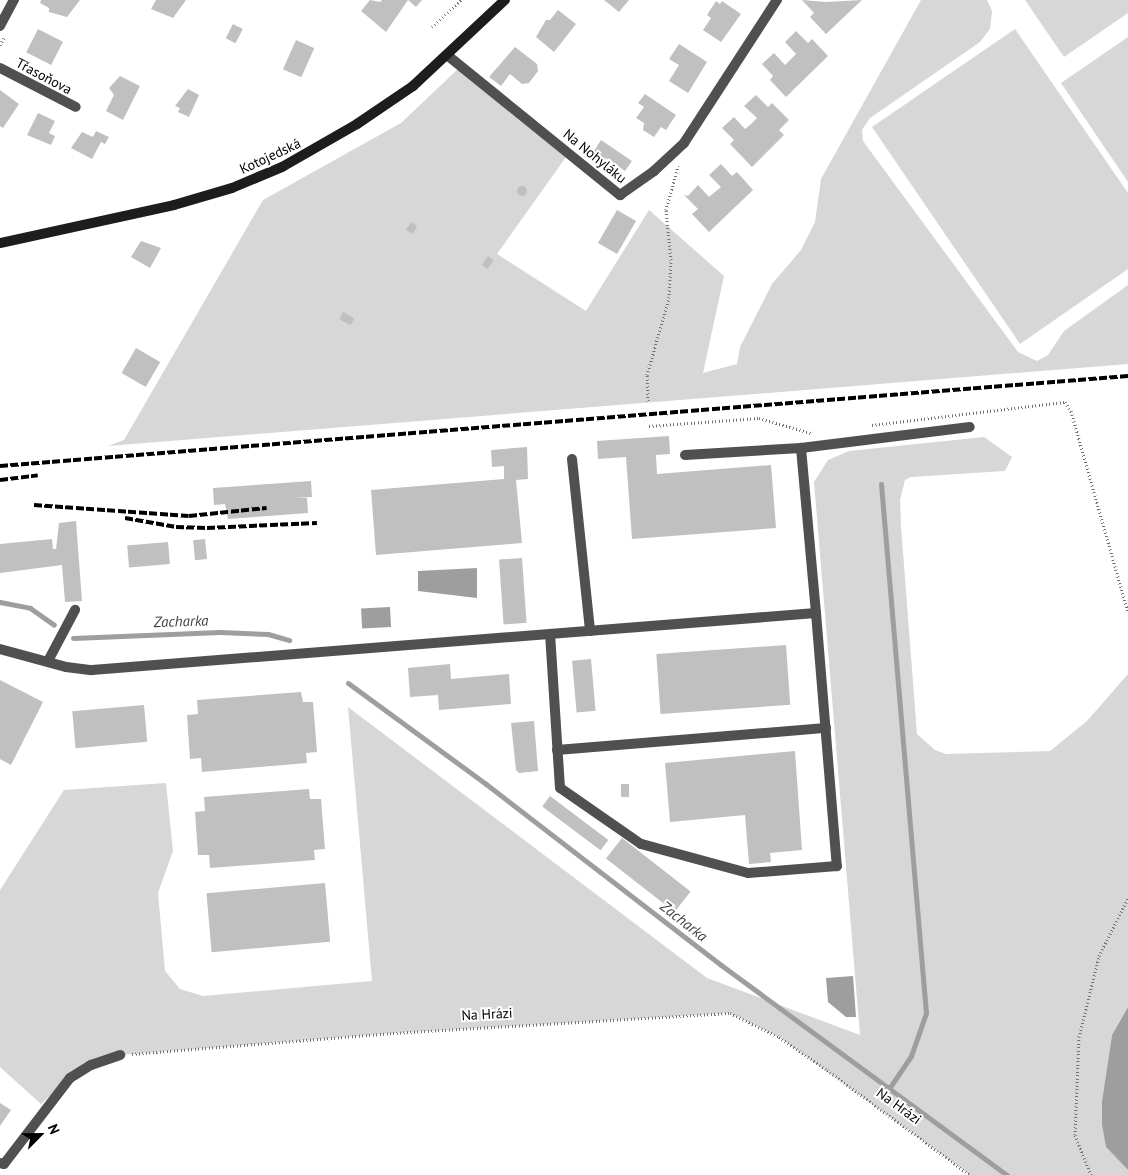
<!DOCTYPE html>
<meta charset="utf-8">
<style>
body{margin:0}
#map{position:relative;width:1128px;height:1175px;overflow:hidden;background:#fff;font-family:"PT Sans",sans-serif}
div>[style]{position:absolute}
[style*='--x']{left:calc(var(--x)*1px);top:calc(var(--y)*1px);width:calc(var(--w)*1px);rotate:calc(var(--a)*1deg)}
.green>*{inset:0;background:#d7d7d7}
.water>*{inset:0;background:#9e9e9e;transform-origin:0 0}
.stream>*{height:5px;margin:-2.5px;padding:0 2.5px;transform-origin:2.5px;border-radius:2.5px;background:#9e9e9e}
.building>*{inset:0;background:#c0c0c0;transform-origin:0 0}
.round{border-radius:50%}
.path>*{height:3px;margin-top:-1.5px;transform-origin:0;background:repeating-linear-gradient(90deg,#727272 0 1px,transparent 0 3.5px)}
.lane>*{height:10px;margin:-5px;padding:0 5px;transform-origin:5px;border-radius:5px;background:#505050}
.street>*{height:10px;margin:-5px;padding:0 5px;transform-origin:5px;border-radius:5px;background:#505050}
.secondary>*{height:10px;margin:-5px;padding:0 5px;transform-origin:5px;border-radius:5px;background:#1d1d1d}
.rail>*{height:4px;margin-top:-2px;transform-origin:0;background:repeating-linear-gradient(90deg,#000 0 8px,transparent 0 10.5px)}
span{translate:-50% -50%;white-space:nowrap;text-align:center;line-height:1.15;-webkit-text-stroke:4px #fff;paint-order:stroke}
.street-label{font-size:14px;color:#000}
.water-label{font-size:15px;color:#3f3f3f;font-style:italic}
.north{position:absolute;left:15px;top:1110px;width:50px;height:50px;-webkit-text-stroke:4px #fff;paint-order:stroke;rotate:67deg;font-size:14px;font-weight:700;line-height:20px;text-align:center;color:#000}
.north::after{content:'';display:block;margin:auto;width:18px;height:22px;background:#000;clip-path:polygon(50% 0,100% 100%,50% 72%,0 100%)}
</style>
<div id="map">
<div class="green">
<div style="clip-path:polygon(921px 0,987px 0,992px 11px,990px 29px,980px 42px,870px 118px,862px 130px,863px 141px,1018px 352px,1037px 361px,1048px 355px,1064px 331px,1128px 285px,1128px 364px,108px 446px,124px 440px,263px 200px,401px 123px,458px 69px,566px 157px,497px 254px,586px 311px,649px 210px,724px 276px,703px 373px,737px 364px,740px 347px,772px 284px,801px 250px,815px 222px,821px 179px)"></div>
<div style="clip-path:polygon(1025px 0,1128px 0,1128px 13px,1064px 57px)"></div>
<div style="clip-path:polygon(1015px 29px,1128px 193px,1128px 269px,1020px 344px,872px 127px)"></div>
<div style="clip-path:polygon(1128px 37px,1128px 182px,1061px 83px)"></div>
<div style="clip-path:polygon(984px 437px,1012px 457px,1005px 471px,911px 477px,905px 480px,900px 500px,901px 526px,917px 734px,935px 750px,946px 754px,1050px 751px,1087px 721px,1128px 674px,1128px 1007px,1112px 1035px,1102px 1101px,1106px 1147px,1128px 1170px,1128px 1175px,970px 1175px,779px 1037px,730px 1013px,393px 1033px,121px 1055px,70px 1078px,41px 1104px,0 1067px,0 890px,64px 790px,166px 783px,173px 851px,158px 893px,165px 971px,180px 989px,203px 996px,372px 981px,348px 707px,707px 978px,860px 1035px,814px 482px,828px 460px,849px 451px)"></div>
</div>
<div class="water">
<div style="clip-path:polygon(477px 568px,477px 598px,418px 591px,418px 571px)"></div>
<div style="left:390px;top:607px;width:20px;height:29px;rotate:87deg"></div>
<div style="clip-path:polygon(853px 976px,856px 1017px,846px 1017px,828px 1002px,826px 978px)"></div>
<div style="clip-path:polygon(1128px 1007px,1128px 1170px,1106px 1147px,1102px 1124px,1102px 1101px,1112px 1035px)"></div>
</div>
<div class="stream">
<div style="--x:881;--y:484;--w:531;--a:85.14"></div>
<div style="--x:926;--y:1013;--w:46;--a:109.2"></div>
<div style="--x:911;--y:1056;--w:40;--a:124"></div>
<div style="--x:0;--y:602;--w:31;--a:11"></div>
<div style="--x:30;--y:608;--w:29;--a:35"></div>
<div style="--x:73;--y:638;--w:147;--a:-2.3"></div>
<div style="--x:220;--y:632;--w:48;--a:2.4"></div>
<div style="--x:268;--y:634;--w:22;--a:16"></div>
<div style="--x:348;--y:683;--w:171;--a:36.2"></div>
<div style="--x:486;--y:784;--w:297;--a:37.6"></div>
<div style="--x:721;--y:965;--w:355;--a:36.3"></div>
</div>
<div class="building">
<div style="clip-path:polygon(41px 0,80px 0,67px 17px,49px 12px,49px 8px,40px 3px)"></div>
<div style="clip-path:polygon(156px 0,186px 0,173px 18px,151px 9px)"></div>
<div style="clip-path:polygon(370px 0,380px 2px,382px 0,422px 0,416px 7px,408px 0,386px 32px,361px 11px)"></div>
<div style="clip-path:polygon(604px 0,629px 0,619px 12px)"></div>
<div style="clip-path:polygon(802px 0,826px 2px,862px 0,826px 34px,810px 17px,814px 13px)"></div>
<div style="clip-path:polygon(716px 1px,720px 4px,722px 1px,741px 14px,721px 42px,703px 30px,711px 18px,707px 15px)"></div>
<div style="clip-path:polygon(558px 10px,576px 24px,554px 52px,536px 37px,546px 20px,550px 20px)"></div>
<div style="left:233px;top:24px;width:11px;height:16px;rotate:27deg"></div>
<div style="left:38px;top:29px;width:28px;height:26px;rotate:27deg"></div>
<div style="clip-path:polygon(796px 31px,808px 43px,812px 39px,828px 56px,786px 97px,770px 80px,773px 76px,762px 64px,774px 53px,785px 65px,796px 54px,785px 42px)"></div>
<div style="left:296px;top:40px;width:20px;height:32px;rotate:24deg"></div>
<div style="clip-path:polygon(679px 44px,707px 62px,688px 93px,669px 81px,679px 65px,669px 59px)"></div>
<div style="clip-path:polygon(515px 47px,537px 64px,538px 71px,529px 83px,522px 84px,510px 74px,501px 86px,489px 77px)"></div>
<div style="clip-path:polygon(120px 76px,140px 86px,123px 120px,106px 111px,114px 95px,109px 88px)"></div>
<div style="clip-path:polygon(188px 89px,199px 95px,189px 117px,178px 112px,180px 108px,175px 106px)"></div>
<div style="clip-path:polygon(0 90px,19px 104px,3px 128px,0 126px)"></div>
<div style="clip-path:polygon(645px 94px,676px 115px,666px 130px,661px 127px,654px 137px,643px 130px,644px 123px,636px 118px,644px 107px,638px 103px)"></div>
<div style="clip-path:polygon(756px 95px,768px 107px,772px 103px,789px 120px,779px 130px,784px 135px,752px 167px,730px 144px,734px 140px,722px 128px,734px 117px,745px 129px,751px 124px,757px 118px,744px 106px)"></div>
<div style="clip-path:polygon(38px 113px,55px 121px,49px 133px,55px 136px,51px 145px,27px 135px)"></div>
<div style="clip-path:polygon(96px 131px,109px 137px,105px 144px,101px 142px,92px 159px,71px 148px,82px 132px,93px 137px)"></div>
<div style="clip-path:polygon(601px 140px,632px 161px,625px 171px,606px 158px,604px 162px,592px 154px)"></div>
<div style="clip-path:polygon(721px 164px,732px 176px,737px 172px,753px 190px,709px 232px,692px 214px,698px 209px,684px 195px,688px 196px,698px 185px,709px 197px,721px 187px,709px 175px)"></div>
<div class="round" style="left:517px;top:186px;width:10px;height:10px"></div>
<div style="left:617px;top:210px;width:22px;height:38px;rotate:30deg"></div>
<div style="clip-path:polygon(411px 222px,417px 226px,413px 234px,406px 230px)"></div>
<div style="clip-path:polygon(141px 241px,161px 248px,150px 268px,131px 257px)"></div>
<div style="left:488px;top:256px;width:7px;height:11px;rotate:34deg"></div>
<div style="left:343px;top:312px;width:13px;height:8px;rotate:29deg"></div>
<div style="left:136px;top:348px;width:28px;height:29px;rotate:30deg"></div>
<div style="clip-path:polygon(669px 436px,670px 454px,656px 455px,657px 474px,771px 465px,776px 528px,632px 539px,626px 457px,598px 459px,597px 441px)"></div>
<div style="clip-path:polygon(527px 447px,528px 479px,516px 480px,522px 543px,376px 555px,371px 490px,504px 479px,504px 466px,492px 467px,491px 450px)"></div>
<div style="clip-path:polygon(311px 481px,312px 497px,294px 498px,307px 498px,308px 513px,228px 519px,225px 504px,214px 505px,213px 488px)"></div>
<div style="clip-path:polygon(76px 521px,82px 601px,65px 602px,62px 565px,0 573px,0 544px,52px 539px,53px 549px,56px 549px,59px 523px)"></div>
<div style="left:205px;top:539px;width:20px;height:12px;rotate:84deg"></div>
<div style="left:168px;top:542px;width:22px;height:41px;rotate:85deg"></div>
<div style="left:522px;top:558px;width:65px;height:23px;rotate:86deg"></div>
<div style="left:786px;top:645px;width:60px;height:130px;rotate:86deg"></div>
<div style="left:591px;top:659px;width:52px;height:19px;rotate:85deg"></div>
<div style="clip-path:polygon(450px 664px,451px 679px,509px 674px,511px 704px,439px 710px,438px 695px,410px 697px,408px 668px)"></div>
<div style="clip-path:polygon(0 680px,43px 702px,11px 765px,0 759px)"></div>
<div style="clip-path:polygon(301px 692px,303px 702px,313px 702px,317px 752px,306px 753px,307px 763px,202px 772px,201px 758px,190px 759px,187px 715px,198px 714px,197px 700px)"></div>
<div style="left:144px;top:705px;width:37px;height:72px;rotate:85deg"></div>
<div style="clip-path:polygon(534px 721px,538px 771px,519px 773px,516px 770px,511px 723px)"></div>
<div style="clip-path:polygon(795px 751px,802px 850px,770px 853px,771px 862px,749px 864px,745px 815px,670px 822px,665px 763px)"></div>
<div style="left:621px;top:784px;width:8px;height:13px"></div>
<div style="clip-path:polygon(309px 789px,310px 799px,321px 799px,325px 849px,314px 850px,315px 860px,210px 868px,209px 855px,198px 855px,195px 812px,205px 811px,204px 797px)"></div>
<div style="left:550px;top:796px;width:73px;height:13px;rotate:37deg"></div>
<div style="left:622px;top:838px;width:87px;height:26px;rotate:38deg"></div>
<div style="left:325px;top:883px;width:59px;height:119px;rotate:85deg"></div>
<div style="clip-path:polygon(0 1103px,11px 1110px,0 1126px)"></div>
</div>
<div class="path">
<div style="--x:432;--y:27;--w:40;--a:-43"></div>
<div style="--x:0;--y:45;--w:8;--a:-60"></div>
<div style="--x:648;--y:401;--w:26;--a:-92"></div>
<div style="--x:647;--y:375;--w:80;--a:-74.1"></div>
<div style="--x:669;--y:298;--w:38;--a:-87"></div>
<div style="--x:671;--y:260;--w:50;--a:-95.7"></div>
<div style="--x:666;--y:210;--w:46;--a:-74.7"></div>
<div style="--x:872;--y:425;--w:194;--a:-6.8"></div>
<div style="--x:1065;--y:402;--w:11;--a:56"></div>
<div style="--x:1071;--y:411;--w:210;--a:74.2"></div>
<div style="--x:649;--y:426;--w:110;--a:-4.2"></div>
<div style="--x:759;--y:418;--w:54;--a:16.1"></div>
<div style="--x:132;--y:1054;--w:262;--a:-4.6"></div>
<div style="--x:393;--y:1033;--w:338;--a:-3.4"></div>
<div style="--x:730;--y:1013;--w:55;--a:26.1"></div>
<div style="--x:779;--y:1037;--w:58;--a:34.5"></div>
<div style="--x:827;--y:1070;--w:177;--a:36.3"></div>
<div style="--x:1091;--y:1175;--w:43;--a:-111.8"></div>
<div style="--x:1075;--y:1135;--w:98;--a:-87.7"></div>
<div style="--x:1079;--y:1037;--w:83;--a:-76.1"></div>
<div style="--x:1099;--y:956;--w:65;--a:-63.4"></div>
</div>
<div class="lane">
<div style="--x:685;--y:455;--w:116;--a:-3.5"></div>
<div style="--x:572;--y:459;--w:173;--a:84"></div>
<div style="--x:816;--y:613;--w:166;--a:-95.2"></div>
<div style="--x:801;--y:448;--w:170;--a:-7.1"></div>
<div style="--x:66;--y:667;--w:26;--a:7"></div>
<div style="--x:92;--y:670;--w:726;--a:-4.5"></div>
<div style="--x:816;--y:613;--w:254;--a:85.3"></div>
<div style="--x:837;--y:866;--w:89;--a:175.5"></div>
<div style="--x:748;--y:873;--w:111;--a:-164.8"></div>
<div style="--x:641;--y:844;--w:98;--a:-145.3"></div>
<div style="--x:560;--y:788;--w:154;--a:-93.7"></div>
<div style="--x:557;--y:750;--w:270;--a:-4.7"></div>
</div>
<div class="street">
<div style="--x:0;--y:26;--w:30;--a:-62"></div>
<div style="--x:447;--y:55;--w:223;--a:39"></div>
<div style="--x:620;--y:195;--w:42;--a:-35.2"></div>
<div style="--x:654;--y:171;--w:41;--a:-43"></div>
<div style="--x:684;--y:143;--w:171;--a:-57"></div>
<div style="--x:0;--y:68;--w:85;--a:27.2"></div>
<div style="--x:0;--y:649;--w:68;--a:15.3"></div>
<div style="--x:48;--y:661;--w:58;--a:-62.1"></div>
<div style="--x:0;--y:1163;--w:4;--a:14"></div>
<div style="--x:4;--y:1164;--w:108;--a:-52.5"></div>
<div style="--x:70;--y:1078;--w:25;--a:-32"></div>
<div style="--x:91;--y:1065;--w:31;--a:-19"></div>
</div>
<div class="secondary">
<div style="--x:0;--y:243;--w:178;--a:-12.3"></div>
<div style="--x:174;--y:205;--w:60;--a:-16.3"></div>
<div style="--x:232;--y:188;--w:54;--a:-22.8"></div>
<div style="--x:282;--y:167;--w:86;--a:-29.8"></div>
<div style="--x:357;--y:124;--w:68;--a:-34.2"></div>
<div style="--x:413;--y:86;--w:126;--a:-43.1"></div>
</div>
<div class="rail">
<div style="--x:0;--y:466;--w:1132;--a:-4.56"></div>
<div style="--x:0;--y:480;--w:38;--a:-7"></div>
<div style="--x:34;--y:505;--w:155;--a:4.1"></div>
<div style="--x:189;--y:516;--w:78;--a:-5.9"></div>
<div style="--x:125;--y:518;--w:52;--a:10"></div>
<div style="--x:176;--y:527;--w:31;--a:2"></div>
<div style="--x:207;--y:528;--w:110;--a:-2.6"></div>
</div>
<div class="street-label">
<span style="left:44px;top:76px;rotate:28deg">Třasoňova</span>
<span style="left:270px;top:156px;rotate:-25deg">Kotojedská</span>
<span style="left:595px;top:156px;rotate:39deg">Na Nohyláku</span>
<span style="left:487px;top:1014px;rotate:-3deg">Na Hrázi</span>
<span style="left:899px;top:1106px;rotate:36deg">Na Hrázi</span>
</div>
<div class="water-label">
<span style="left:181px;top:621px;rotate:-2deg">Zacharka</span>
<span style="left:684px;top:921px;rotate:38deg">Zacharka</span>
</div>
<div class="north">N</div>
</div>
